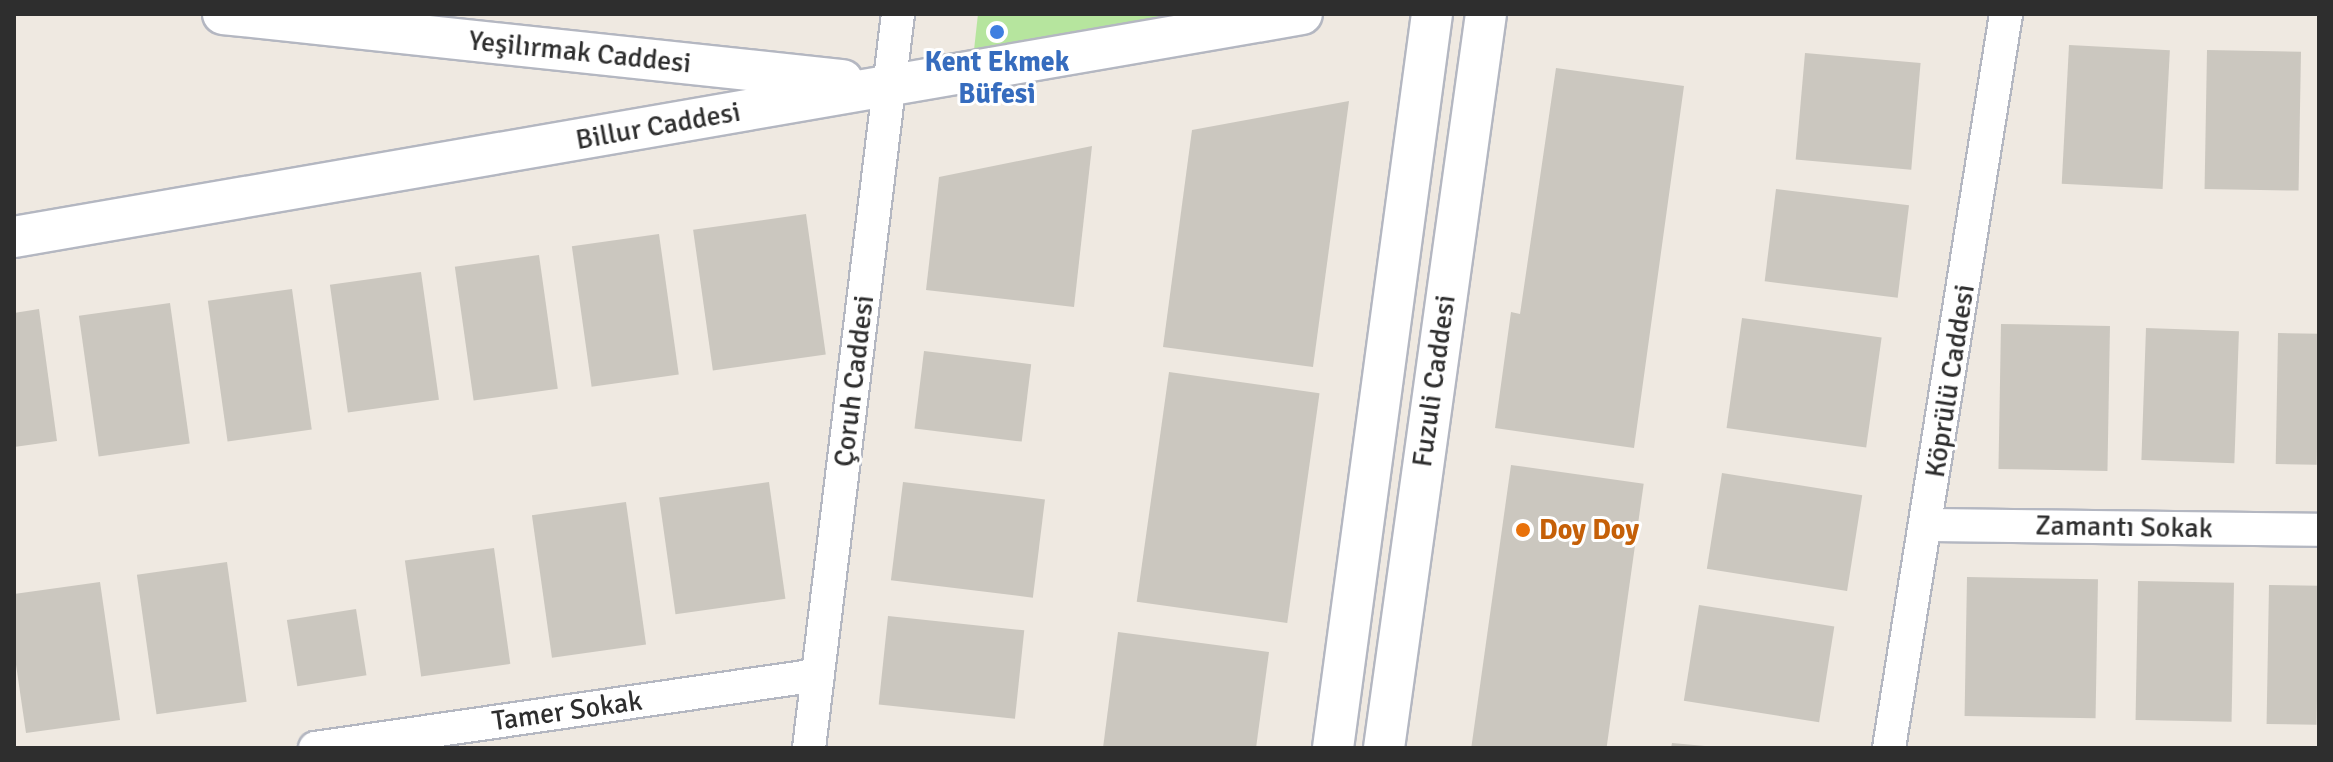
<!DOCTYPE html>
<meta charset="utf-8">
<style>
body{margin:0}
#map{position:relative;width:2333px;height:762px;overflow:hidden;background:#efe9e1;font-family:Signika,sans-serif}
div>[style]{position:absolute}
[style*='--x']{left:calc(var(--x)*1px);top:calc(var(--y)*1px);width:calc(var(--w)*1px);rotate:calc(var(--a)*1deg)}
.green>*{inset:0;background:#b6e59e}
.building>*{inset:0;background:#cbc7bf;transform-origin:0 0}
.roads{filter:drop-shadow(2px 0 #b4b7c1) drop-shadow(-2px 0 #b4b7c1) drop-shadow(0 2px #b4b7c1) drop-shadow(0 -2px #b4b7c1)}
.minor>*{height:32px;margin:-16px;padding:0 16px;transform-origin:16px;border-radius:16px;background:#fff}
.tertiary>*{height:40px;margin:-20px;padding:0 20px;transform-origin:20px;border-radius:20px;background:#fff}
.dots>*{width:22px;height:22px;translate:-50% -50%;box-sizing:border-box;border:4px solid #fff;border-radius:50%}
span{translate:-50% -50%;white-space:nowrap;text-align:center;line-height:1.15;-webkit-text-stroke:6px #fff;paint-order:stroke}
.street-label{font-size:28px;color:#2e2e2e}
.shop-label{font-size:28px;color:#366cbe;font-weight:700}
.food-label{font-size:28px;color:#c56008;font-weight:700}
.left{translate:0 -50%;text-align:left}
.frame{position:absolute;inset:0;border:16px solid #2e2e2e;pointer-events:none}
</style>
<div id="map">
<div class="green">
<div style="clip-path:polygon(978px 14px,1245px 14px,1231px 25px,974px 50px)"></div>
</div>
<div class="building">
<div style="left:2069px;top:45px;width:101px;height:139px;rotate:3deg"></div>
<div style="left:2207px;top:50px;width:94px;height:139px;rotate:1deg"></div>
<div style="left:1805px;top:53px;width:116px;height:107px;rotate:5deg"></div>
<div style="clip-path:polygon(1556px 68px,1684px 86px,1634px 448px,1495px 428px,1511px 312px,1520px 314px)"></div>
<div style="clip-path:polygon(1349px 101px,1313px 367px,1163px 347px,1192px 130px)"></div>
<div style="clip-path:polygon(1092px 146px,1074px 307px,926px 290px,939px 177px)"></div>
<div style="left:1776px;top:189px;width:134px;height:93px;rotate:7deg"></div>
<div style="left:806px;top:214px;width:142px;height:114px;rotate:82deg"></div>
<div style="left:659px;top:234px;width:142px;height:88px;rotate:82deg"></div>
<div style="left:539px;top:255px;width:135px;height:85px;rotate:82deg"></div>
<div style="left:421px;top:272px;width:129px;height:92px;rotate:82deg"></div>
<div style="left:292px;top:289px;width:142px;height:85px;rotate:82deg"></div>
<div style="left:170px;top:303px;width:142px;height:92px;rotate:82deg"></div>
<div style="clip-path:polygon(39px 309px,57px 441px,14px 447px,14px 313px)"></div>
<div style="left:1742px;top:318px;width:141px;height:111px;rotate:8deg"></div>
<div style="left:2001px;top:324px;width:109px;height:145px;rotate:1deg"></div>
<div style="left:2146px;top:328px;width:93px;height:132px;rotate:2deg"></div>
<div style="left:2278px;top:333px;width:41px;height:131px;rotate:1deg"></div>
<div style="left:924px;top:351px;width:108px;height:78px;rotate:7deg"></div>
<div style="left:1169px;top:372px;width:152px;height:232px;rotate:8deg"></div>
<div style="left:1511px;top:465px;width:134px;height:286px;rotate:8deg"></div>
<div style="left:1722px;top:473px;width:142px;height:97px;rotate:9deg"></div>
<div style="left:769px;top:482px;width:118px;height:111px;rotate:82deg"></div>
<div style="left:903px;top:482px;width:143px;height:99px;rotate:7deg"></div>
<div style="left:626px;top:502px;width:144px;height:95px;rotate:82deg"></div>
<div style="left:494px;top:548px;width:117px;height:90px;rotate:82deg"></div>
<div style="left:227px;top:562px;width:141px;height:91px;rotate:82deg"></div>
<div style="left:1967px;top:577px;width:131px;height:139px;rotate:1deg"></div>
<div style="left:2138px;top:581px;width:96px;height:139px;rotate:1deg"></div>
<div style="clip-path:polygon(100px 582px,120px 720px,26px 733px,14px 651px,14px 594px)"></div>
<div style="left:2269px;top:585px;width:50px;height:139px;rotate:1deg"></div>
<div style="left:1699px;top:605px;width:137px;height:97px;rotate:9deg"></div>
<div style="left:356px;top:609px;width:67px;height:70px;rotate:81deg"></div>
<div style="left:888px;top:616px;width:137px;height:89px;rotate:6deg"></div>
<div style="clip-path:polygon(1118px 632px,1269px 652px,1256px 748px,1103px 748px)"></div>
<div style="clip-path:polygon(1672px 743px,1705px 746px,1705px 748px,1671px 748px)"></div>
</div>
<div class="roads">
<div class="minor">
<div style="--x:1928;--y:525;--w:391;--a:0.7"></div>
<div style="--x:315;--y:748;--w:508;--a:-8.26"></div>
<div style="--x:809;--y:748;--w:739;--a:-83.09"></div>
<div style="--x:1889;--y:748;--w:743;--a:-80.94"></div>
</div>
<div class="tertiary">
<div style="--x:223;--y:14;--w:623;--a:6.09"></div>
<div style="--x:14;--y:237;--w:1307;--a:-9.82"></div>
<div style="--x:1333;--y:748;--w:741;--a:-82.32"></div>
<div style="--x:1384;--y:748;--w:741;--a:-82.09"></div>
</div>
</div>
<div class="dots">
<div style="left:997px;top:32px;background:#3f7fe0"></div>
<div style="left:1523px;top:530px;background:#e8710a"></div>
</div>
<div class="street-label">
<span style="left:580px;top:52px;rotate:6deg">Yeşilırmak Caddesi</span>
<span style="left:658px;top:126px;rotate:-10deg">Billur Caddesi</span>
<span style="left:854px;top:381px;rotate:-83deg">Çoruh Caddesi</span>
<span style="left:1434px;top:381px;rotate:-82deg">Fuzuli Caddesi</span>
<span style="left:1950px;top:381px;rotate:-81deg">Köprülü Caddesi</span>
<span style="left:2124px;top:527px;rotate:1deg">Zamantı Sokak</span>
<span style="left:567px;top:711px;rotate:-8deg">Tamer Sokak</span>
</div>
<div class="shop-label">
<span style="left:997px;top:78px">Kent Ekmek<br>Büfesi</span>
</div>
<div class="food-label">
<span class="left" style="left:1539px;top:530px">Doy Doy</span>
</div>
<div class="frame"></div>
</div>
